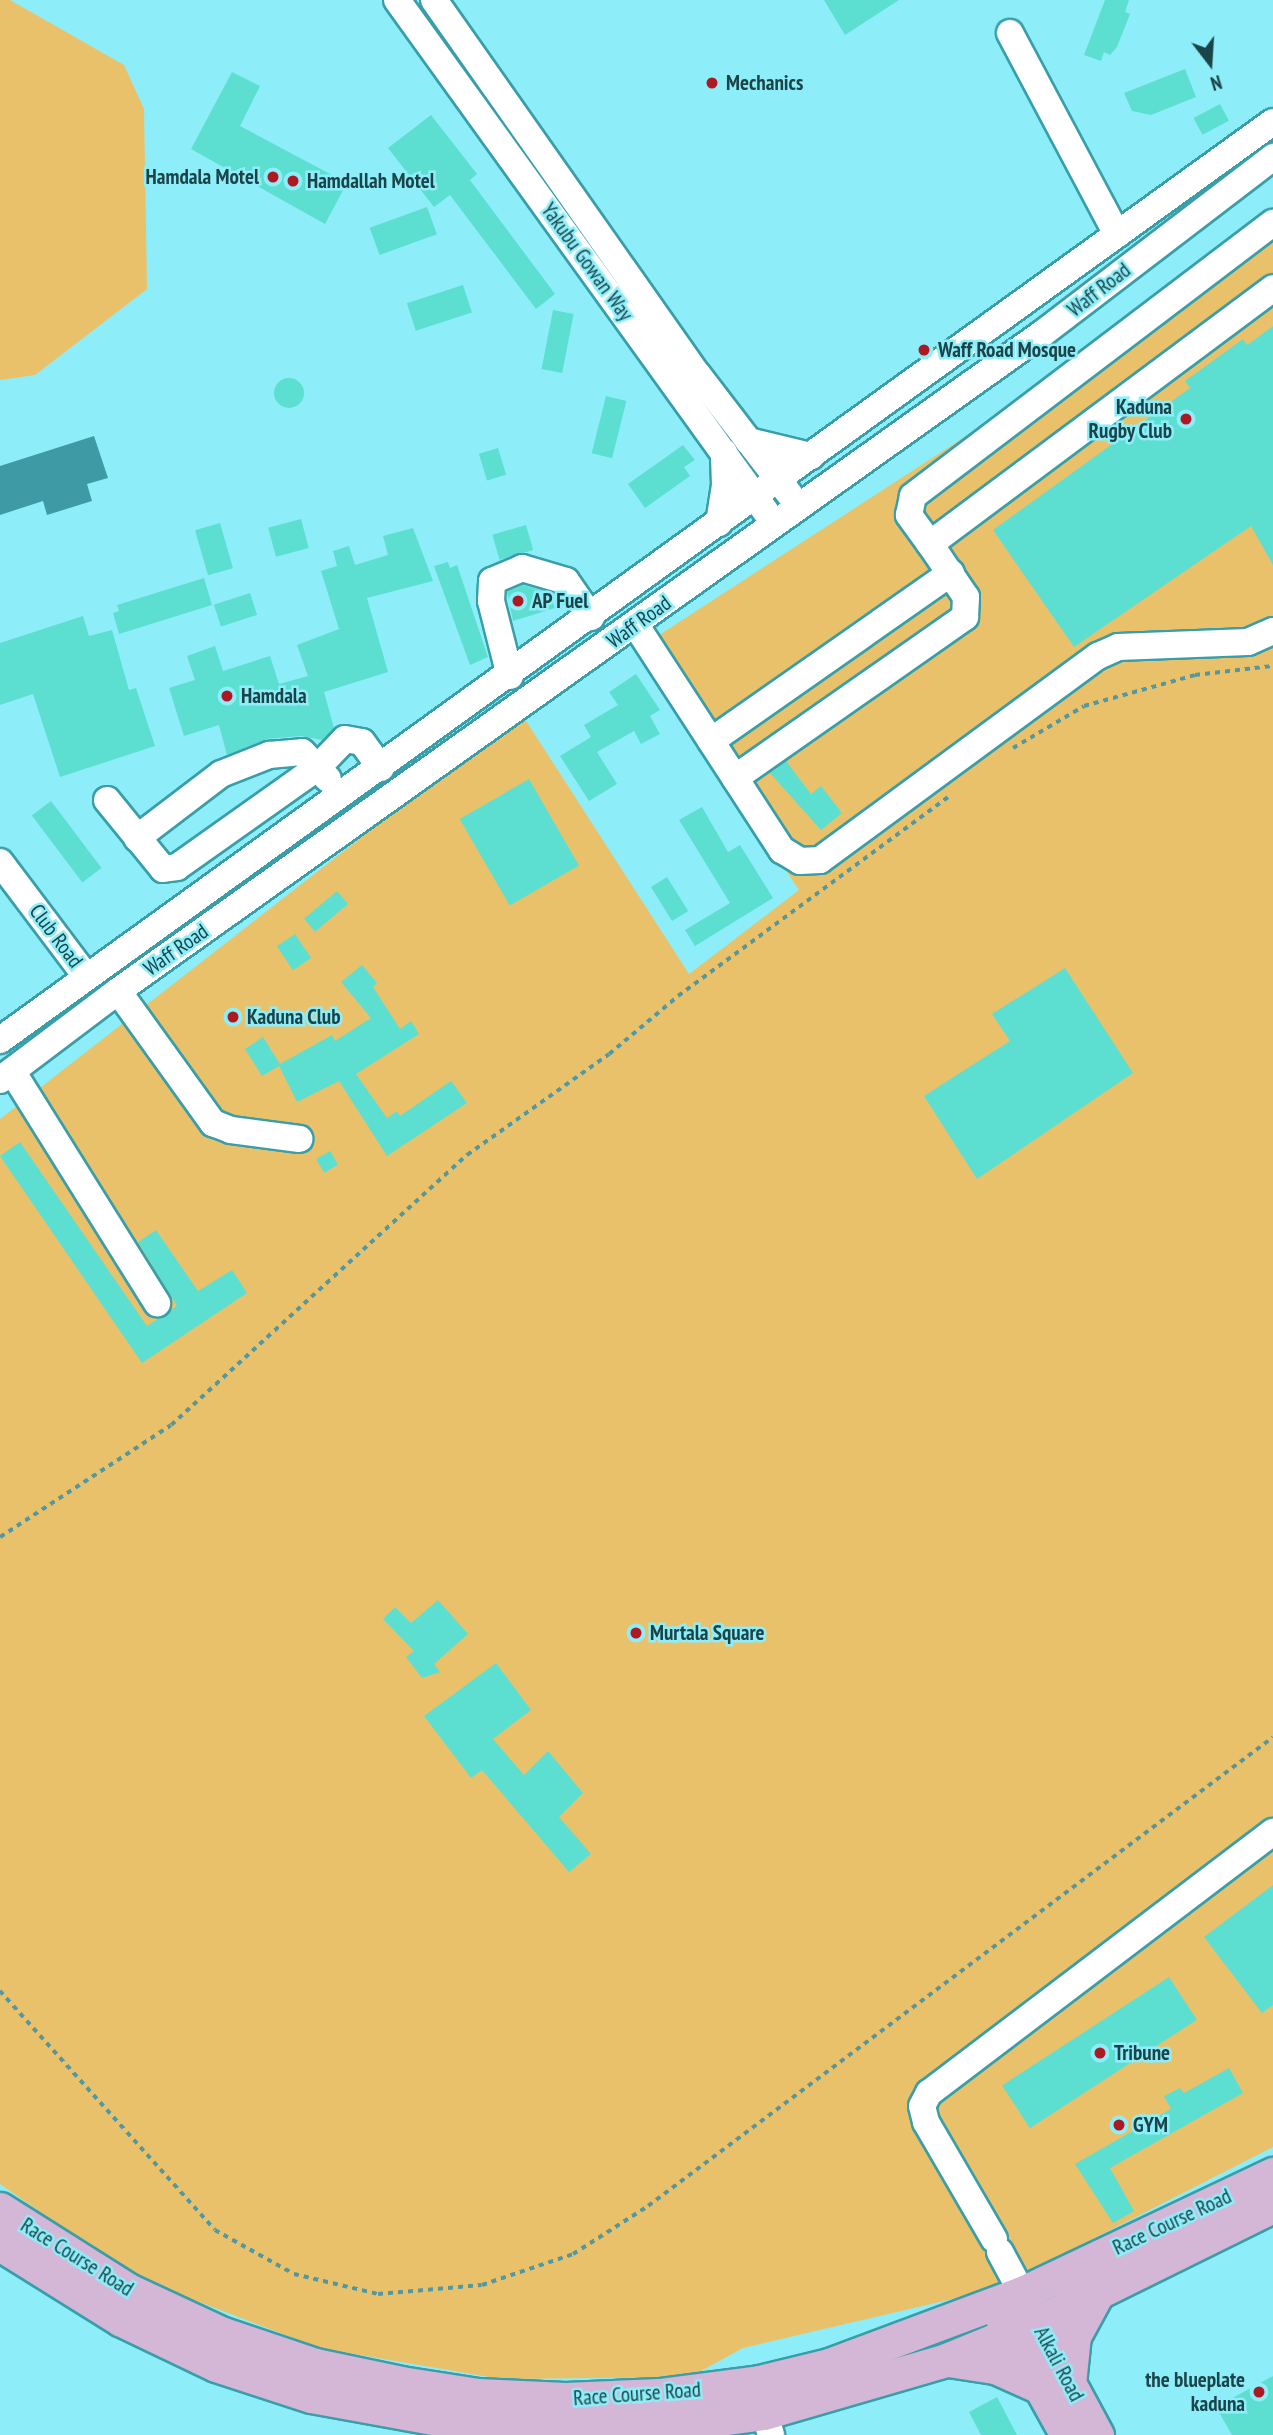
<!DOCTYPE html>
<style>
body{margin:0}
#map{position:relative;width:1273px;height:2435px;overflow:hidden;background:#8deef9;font-family:"PT Sans Narrow",sans-serif}
div>[style]{position:absolute}
[style*='--x']{left:calc(var(--x)*1px);top:calc(var(--y)*1px);width:calc(var(--w)*1px);rotate:calc(var(--a)*1deg)}
.green>*{inset:0;background:#e9c16b}
.water>*{inset:0;background:#3e9ba5}
.building>*{inset:0;background:#5cdfd0;transform-origin:0 0}
.round{border-radius:50%}
.path>*{height:3.5px;margin-top:-1.75px;transform-origin:0;background:repeating-linear-gradient(90deg,#5398a0 0 5px,transparent 0 10px)}
.roads{filter:drop-shadow(2px 0 #389ea9) drop-shadow(-2px 0 #389ea9) drop-shadow(0 2px #389ea9) drop-shadow(0 -2px #389ea9)}
.minor>*{height:26px;margin:-13px;padding:0 13px;transform-origin:13px;border-radius:13px;background:#fff}
.major>*{height:33px;margin:-16.5px;padding:0 16.5px;transform-origin:16.5px;border-radius:16.5px;background:#d4b6d6}
.dots>*{width:19px;height:19px;translate:-50% -50%;box-sizing:border-box;border:4px solid #8deef9;border-radius:50%}
span{translate:-50% -50%;white-space:nowrap;text-align:center;line-height:1.15;-webkit-text-stroke:5px #8deef9;paint-order:stroke}
.poi-label{font-size:21px;color:#1b4449;font-weight:700}
.left{translate:0 -50%;text-align:left}
.right{translate:-100% -50%;text-align:right}
.street-label{font-size:21px;color:#1b4449}
.north{position:absolute;left:1175px;top:28px;width:70px;height:70px;-webkit-text-stroke:5px #8deef9;paint-order:stroke;rotate:163deg;font-size:19px;font-weight:700;line-height:28px;text-align:center;color:#1b4449}
.north::after{content:'';display:block;margin:auto;width:24px;height:32px;background:#1b4449;clip-path:polygon(50% 0,100% 100%,50% 72%,0 100%)}
</style>
<div id="map">
<div class="green">
<div style="clip-path:polygon(0 0,10px 0,124px 65px,144px 109px,147px 289px,35px 375px,0 380px)"></div>
<div style="clip-path:polygon(1273px 237px,1273px 2147px,995px 2289px,743px 2348px,690px 2377px,501px 2379px,319px 2348px,134px 2277px,0 2184px,0 1119px,521px 713px,689px 974px,799px 890px,636px 650px)"></div>
</div>
<div class="water">
<div style="clip-path:polygon(94px 436px,108px 478px,87px 484px,92px 501px,47px 515px,43px 501px,0 515px,0 466px)"></div>
</div>
<div class="building">
<div style="clip-path:polygon(824px 0,899px 0,845px 35px)"></div>
<div style="clip-path:polygon(1105px 0,1129px 0,1125px 12px,1130px 14px,1117px 47px,1110px 55px,1104px 52px,1101px 61px,1084px 55px)"></div>
<div style="clip-path:polygon(1185px 69px,1196px 97px,1151px 115px,1132px 111px,1124px 93px)"></div>
<div style="clip-path:polygon(232px 72px,260px 86px,240px 126px,347px 183px,325px 224px,191px 149px)"></div>
<div style="left:1220px;top:104px;width:19px;height:30px;rotate:62deg"></div>
<div style="clip-path:polygon(431px 115px,477px 174px,470px 180px,555px 294px,536px 309px,450px 195px,434px 207px,388px 148px)"></div>
<div style="left:427px;top:207px;width:29px;height:61px;rotate:70deg"></div>
<div style="left:463px;top:285px;width:29px;height:59px;rotate:72deg"></div>
<div style="left:553px;top:310px;width:21px;height:60px;rotate:11deg"></div>
<div style="clip-path:polygon(1273px 326px,1273px 565px,1251px 526px,1074px 647px,993px 530px,1190px 388px,1185px 381px,1243px 339px,1247px 345px)"></div>
<div class="round" style="left:274px;top:378px;width:30px;height:30px"></div>
<div style="left:606px;top:396px;width:21px;height:59px;rotate:14deg"></div>
<div style="clip-path:polygon(683px 445px,695px 460px,684px 467px,690px 476px,645px 508px,628px 484px)"></div>
<div style="left:498px;top:448px;width:28px;height:20px;rotate:73deg"></div>
<div style="left:301px;top:519px;width:30px;height:34px;rotate:75deg"></div>
<div style="left:220px;top:523px;width:47px;height:26px;rotate:74deg"></div>
<div style="left:526px;top:525px;width:26px;height:35px;rotate:74deg"></div>
<div style="clip-path:polygon(413px 528px,433px 581px,367px 598px,388px 672px,324px 692px,334px 728px,322px 740px,301px 736px,267px 739px,227px 755px,219px 725px,184px 736px,169px 688px,195px 680px,187px 656px,215px 646px,223px 671px,270px 656px,279px 684px,308px 676px,297px 645px,339px 629px,321px 571px,337px 566px,333px 551px,349px 546px,355px 565px,388px 555px,383px 536px)"></div>
<div style="clip-path:polygon(448px 562px,450px 568px,457px 565px,488px 657px,470px 665px,434px 566px)"></div>
<div style="clip-path:polygon(204px 578px,212px 605px,119px 634px,113px 613px,119px 611px,117px 605px)"></div>
<div style="clip-path:polygon(523px 585px,550px 593px,555px 608px,513px 621px,507px 592px)"></div>
<div style="left:250px;top:593px;width:23px;height:38px;rotate:72deg"></div>
<div style="clip-path:polygon(83px 616px,89px 636px,112px 630px,129px 690px,136px 688px,155px 746px,60px 777px,33px 694px,0 705px,0 643px)"></div>
<div style="clip-path:polygon(636px 674px,660px 710px,650px 716px,660px 734px,641px 744px,634px 731px,597px 752px,617px 784px,589px 801px,560px 756px,591px 737px,584px 725px,618px 705px,609px 692px)"></div>
<div style="clip-path:polygon(786px 761px,811px 794px,821px 786px,842px 813px,821px 830px,770px 773px)"></div>
<div style="left:529px;top:779px;width:100px;height:80px;rotate:60deg"></div>
<div style="left:51px;top:801px;width:84px;height:24px;rotate:53deg"></div>
<div style="clip-path:polygon(702px 807px,728px 852px,740px 845px,773px 898px,695px 946px,685px 930px,730px 903px,679px 820px)"></div>
<div style="left:667px;top:877px;width:40px;height:19px;rotate:58deg"></div>
<div style="left:337px;top:891px;width:17px;height:43px;rotate:50deg"></div>
<div style="left:295px;top:934px;width:29px;height:22px;rotate:56deg"></div>
<div style="clip-path:polygon(362px 965px,377px 983px,373px 987px,400px 1029px,411px 1021px,419px 1034px,356px 1074px,387px 1118px,397px 1111px,400px 1116px,451px 1081px,467px 1103px,387px 1156px,339px 1081px,297px 1102px,279px 1066px,262px 1076px,245px 1049px,263px 1037px,280px 1064px,332px 1035px,335px 1041px,371px 1018px,341px 982px)"></div>
<div style="clip-path:polygon(1065px 968px,1133px 1073px,977px 1179px,924px 1096px,1010px 1041px,992px 1014px)"></div>
<div style="clip-path:polygon(20px 1142px,147px 1326px,177px 1306px,138px 1242px,156px 1230px,198px 1291px,232px 1270px,247px 1293px,142px 1363px,0 1156px)"></div>
<div style="left:330px;top:1151px;width:16px;height:16px;rotate:60deg"></div>
<div style="clip-path:polygon(438px 1600px,468px 1634px,434px 1664px,440px 1672px,422px 1678px,406px 1657px,414px 1651px,383px 1619px,395px 1607px,411px 1623px)"></div>
<div style="clip-path:polygon(496px 1663px,531px 1710px,493px 1739px,524px 1775px,548px 1751px,583px 1793px,559px 1817px,591px 1854px,569px 1872px,482px 1770px,471px 1778px,424px 1716px)"></div>
<div style="clip-path:polygon(1273px 1885px,1273px 2005px,1262px 2013px,1204px 1937px)"></div>
<div style="left:1169px;top:1977px;width:51px;height:199px;rotate:57deg"></div>
<div style="clip-path:polygon(1229px 2068px,1243px 2093px,1110px 2168px,1134px 2211px,1113px 2223px,1075px 2164px,1171px 2109px,1164px 2096px,1180px 2088px,1184px 2093px)"></div>
<div style="clip-path:polygon(1273px 2376px,1273px 2435px,1232px 2435px,1216px 2407px)"></div>
<div style="clip-path:polygon(997px 2397px,1017px 2435px,981px 2435px,969px 2412px)"></div>
</div>
<div class="path">
<div style="--x:1013;--y:748;--w:82;--a:-30.6"></div>
<div style="--x:1084;--y:706;--w:115;--a:-15.6"></div>
<div style="--x:1195;--y:675;--w:79;--a:-6.6"></div>
<div style="--x:0;--y:1537;--w:204;--a:-33.2"></div>
<div style="--x:171;--y:1425;--w:401;--a:-42.4"></div>
<div style="--x:467;--y:1155;--w:174;--a:-35.4"></div>
<div style="--x:609;--y:1054;--w:90;--a:-40"></div>
<div style="--x:678;--y:996;--w:339;--a:-36.4"></div>
<div style="--x:0;--y:1991;--w:321;--a:48"></div>
<div style="--x:215;--y:2230;--w:90;--a:29.1"></div>
<div style="--x:294;--y:2274;--w:86;--a:13.4"></div>
<div style="--x:378;--y:2294;--w:104;--a:-4.9"></div>
<div style="--x:482;--y:2285;--w:96;--a:-18.8"></div>
<div style="--x:573;--y:2254;--w:89;--a:-32.6"></div>
<div style="--x:648;--y:2206;--w:781;--a:-36.88"></div>
</div>
<div class="roads">
<div class="minor">
<div style="--x:397;--y:0;--w:631;--a:54.22"></div>
<div style="--x:434;--y:0;--w:459;--a:54.9"></div>
<div style="--x:698;--y:375;--w:151;--a:52.5"></div>
<div style="--x:1010;--y:33;--w:228;--a:62"></div>
<div style="--x:748;--y:441;--w:65;--a:13.4"></div>
<div style="--x:719;--y:523;--w:38;--a:-81"></div>
<div style="--x:725;--y:485;--w:33;--a:-92"></div>
<div style="--x:930;--y:544;--w:36;--a:-126"></div>
<div style="--x:909;--y:515;--w:19;--a:-78"></div>
<div style="--x:913;--y:496;--w:452;--a:-37.2"></div>
<div style="--x:635;--y:624;--w:270;--a:57"></div>
<div style="--x:782;--y:850;--w:21;--a:31"></div>
<div style="--x:800;--y:861;--w:20;--a:-3"></div>
<div style="--x:820;--y:860;--w:345;--a:-36.3"></div>
<div style="--x:1098;--y:656;--w:22;--a:-24"></div>
<div style="--x:1118;--y:647;--w:130;--a:-2.2"></div>
<div style="--x:1248;--y:642;--w:27;--a:-24"></div>
<div style="--x:510;--y:676;--w:77;--a:-104.2"></div>
<div style="--x:491;--y:601;--w:20;--a:-87"></div>
<div style="--x:492;--y:581;--w:33;--a:-23"></div>
<div style="--x:522;--y:568;--w:46;--a:16.5"></div>
<div style="--x:566;--y:581;--w:44;--a:55.2"></div>
<div style="--x:711;--y:741;--w:293;--a:-35"></div>
<div style="--x:735;--y:778;--w:281;--a:-35"></div>
<div style="--x:965;--y:617;--w:20;--a:-87"></div>
<div style="--x:966;--y:597;--w:64;--a:-124.2"></div>
<div style="--x:930;--y:544;--w:428;--a:-36.7"></div>
<div style="--x:107;--y:800;--w:89;--a:50.9"></div>
<div style="--x:163;--y:869;--w:14;--a:-8"></div>
<div style="--x:177;--y:867;--w:171;--a:-35.3"></div>
<div style="--x:317;--y:768;--w:40;--a:-46"></div>
<div style="--x:345;--y:739;--w:17;--a:10"></div>
<div style="--x:362;--y:742;--w:32;--a:54"></div>
<div style="--x:137;--y:838;--w:106;--a:-37.3"></div>
<div style="--x:221;--y:774;--w:52;--a:-21.6"></div>
<div style="--x:269;--y:755;--w:33;--a:-5"></div>
<div style="--x:302;--y:752;--w:37;--a:46"></div>
<div style="--x:0;--y:862;--w:143;--a:53"></div>
<div style="--x:118;--y:991;--w:163;--a:54.3"></div>
<div style="--x:213;--y:1123;--w:19;--a:21"></div>
<div style="--x:231;--y:1130;--w:69;--a:7.5"></div>
<div style="--x:0;--y:1040;--w:1569;--a:-35.8"></div>
<div style="--x:12;--y:1071;--w:274;--a:58"></div>
<div style="--x:0;--y:1080;--w:148;--a:-37"></div>
<div style="--x:118;--y:991;--w:1135;--a:-35.43"></div>
<div style="--x:1043;--y:333;--w:290;--a:-37.4"></div>
<div style="--x:994;--y:2239;--w:135;--a:-120.2"></div>
<div style="--x:926;--y:2122;--w:16;--a:-104"></div>
<div style="--x:922;--y:2106;--w:15;--a:-62"></div>
<div style="--x:929;--y:2093;--w:432;--a:-37.2"></div>
<div style="--x:1000;--y:2252;--w:47;--a:61.8"></div>
<div style="--x:764;--y:2413;--w:23;--a:72"></div>
</div>
<div class="major">
<div style="--x:0;--y:2209;--w:151;--a:32.3"></div>
<div style="--x:128;--y:2290;--w:105;--a:24.9"></div>
<div style="--x:223;--y:2334;--w:97;--a:18.6"></div>
<div style="--x:315;--y:2365;--w:88;--a:11.8"></div>
<div style="--x:401;--y:2383;--w:78;--a:8.9"></div>
<div style="--x:478;--y:2395;--w:87;--a:2.6"></div>
<div style="--x:565;--y:2399;--w:94;--a:-2.4"></div>
<div style="--x:659;--y:2395;--w:101;--a:-7.4"></div>
<div style="--x:759;--y:2382;--w:72;--a:-13.7"></div>
<div style="--x:829;--y:2365;--w:206;--a:-20.5"></div>
<div style="--x:1022;--y:2293;--w:278;--a:-25.4"></div>
<div style="--x:0;--y:2244;--w:142;--a:32"></div>
<div style="--x:120;--y:2319;--w:106;--a:25.6"></div>
<div style="--x:216;--y:2365;--w:100;--a:18.1"></div>
<div style="--x:311;--y:2396;--w:174;--a:10.3"></div>
<div style="--x:482;--y:2427;--w:180;--a:0"></div>
<div style="--x:662;--y:2427;--w:103;--a:-7.8"></div>
<div style="--x:764;--y:2413;--w:190;--a:-16.2"></div>
<div style="--x:946;--y:2360;--w:97;--a:-22.3"></div>
<div style="--x:1036;--y:2323;--w:264;--a:-26.3"></div>
<div style="--x:1027;--y:2305;--w:148;--a:61.7"></div>
<div style="--x:1001;--y:2316;--w:136;--a:61"></div>
<div style="--x:948;--y:2360;--w:48;--a:8.5"></div>
<div style="--x:995;--y:2367;--w:49;--a:24"></div>
<div style="--x:1069;--y:2384;--w:48;--a:-84.1"></div>
<div style="--x:1074;--y:2336;--w:50;--a:-61.4"></div>
</div>
</div>
<div class="dots">
<div style="left:712px;top:83px;background:#ad1923"></div>
<div style="left:273px;top:177px;background:#ad1923"></div>
<div style="left:293px;top:181px;background:#ad1923"></div>
<div style="left:924px;top:350px;background:#ad1923"></div>
<div style="left:1186px;top:419px;background:#ad1923"></div>
<div style="left:518px;top:601px;background:#ad1923"></div>
<div style="left:227px;top:696px;background:#ad1923"></div>
<div style="left:233px;top:1017px;background:#ad1923"></div>
<div style="left:636px;top:1633px;background:#ad1923"></div>
<div style="left:1100px;top:2053px;background:#ad1923"></div>
<div style="left:1119px;top:2125px;background:#ad1923"></div>
<div style="left:1259px;top:2392px;background:#ad1923"></div>
</div>
<div class="poi-label">
<span class="left" style="left:726px;top:83px">Mechanics</span>
<span class="right" style="left:259px;top:177px">Hamdala Motel</span>
<span class="left" style="left:307px;top:181px">Hamdallah Motel</span>
<span class="left" style="left:938px;top:350px">Waff Road Mosque</span>
<span class="right" style="left:1172px;top:419px">Kaduna<br>Rugby Club</span>
<span class="left" style="left:532px;top:601px">AP Fuel</span>
<span class="left" style="left:241px;top:696px">Hamdala</span>
<span class="left" style="left:247px;top:1017px">Kaduna Club</span>
<span class="left" style="left:650px;top:1633px">Murtala Square</span>
<span class="left" style="left:1114px;top:2053px">Tribune</span>
<span class="left" style="left:1133px;top:2125px">GYM</span>
<span class="right" style="left:1245px;top:2392px">the blueplate<br>kaduna</span>
</div>
<div class="street-label">
<span style="left:587px;top:262px;rotate:54deg">Yakubu Gowan Way</span>
<span style="left:1099px;top:290px;rotate:-38deg">Waff Road</span>
<span style="left:639px;top:622px;rotate:-36deg">Waff Road</span>
<span style="left:56px;top:936px;rotate:53deg">Club Road</span>
<span style="left:176px;top:950px;rotate:-35deg">Waff Road</span>
<span style="left:1172px;top:2222px;rotate:-25deg">Race Course Road</span>
<span style="left:77px;top:2257px;rotate:32deg">Race Course Road</span>
<span style="left:1059px;top:2364px;rotate:62deg">Alkali Road</span>
<span style="left:637px;top:2394px;rotate:-4deg">Race Course Road</span>
</div>
<div class="north">N</div>
</div>
